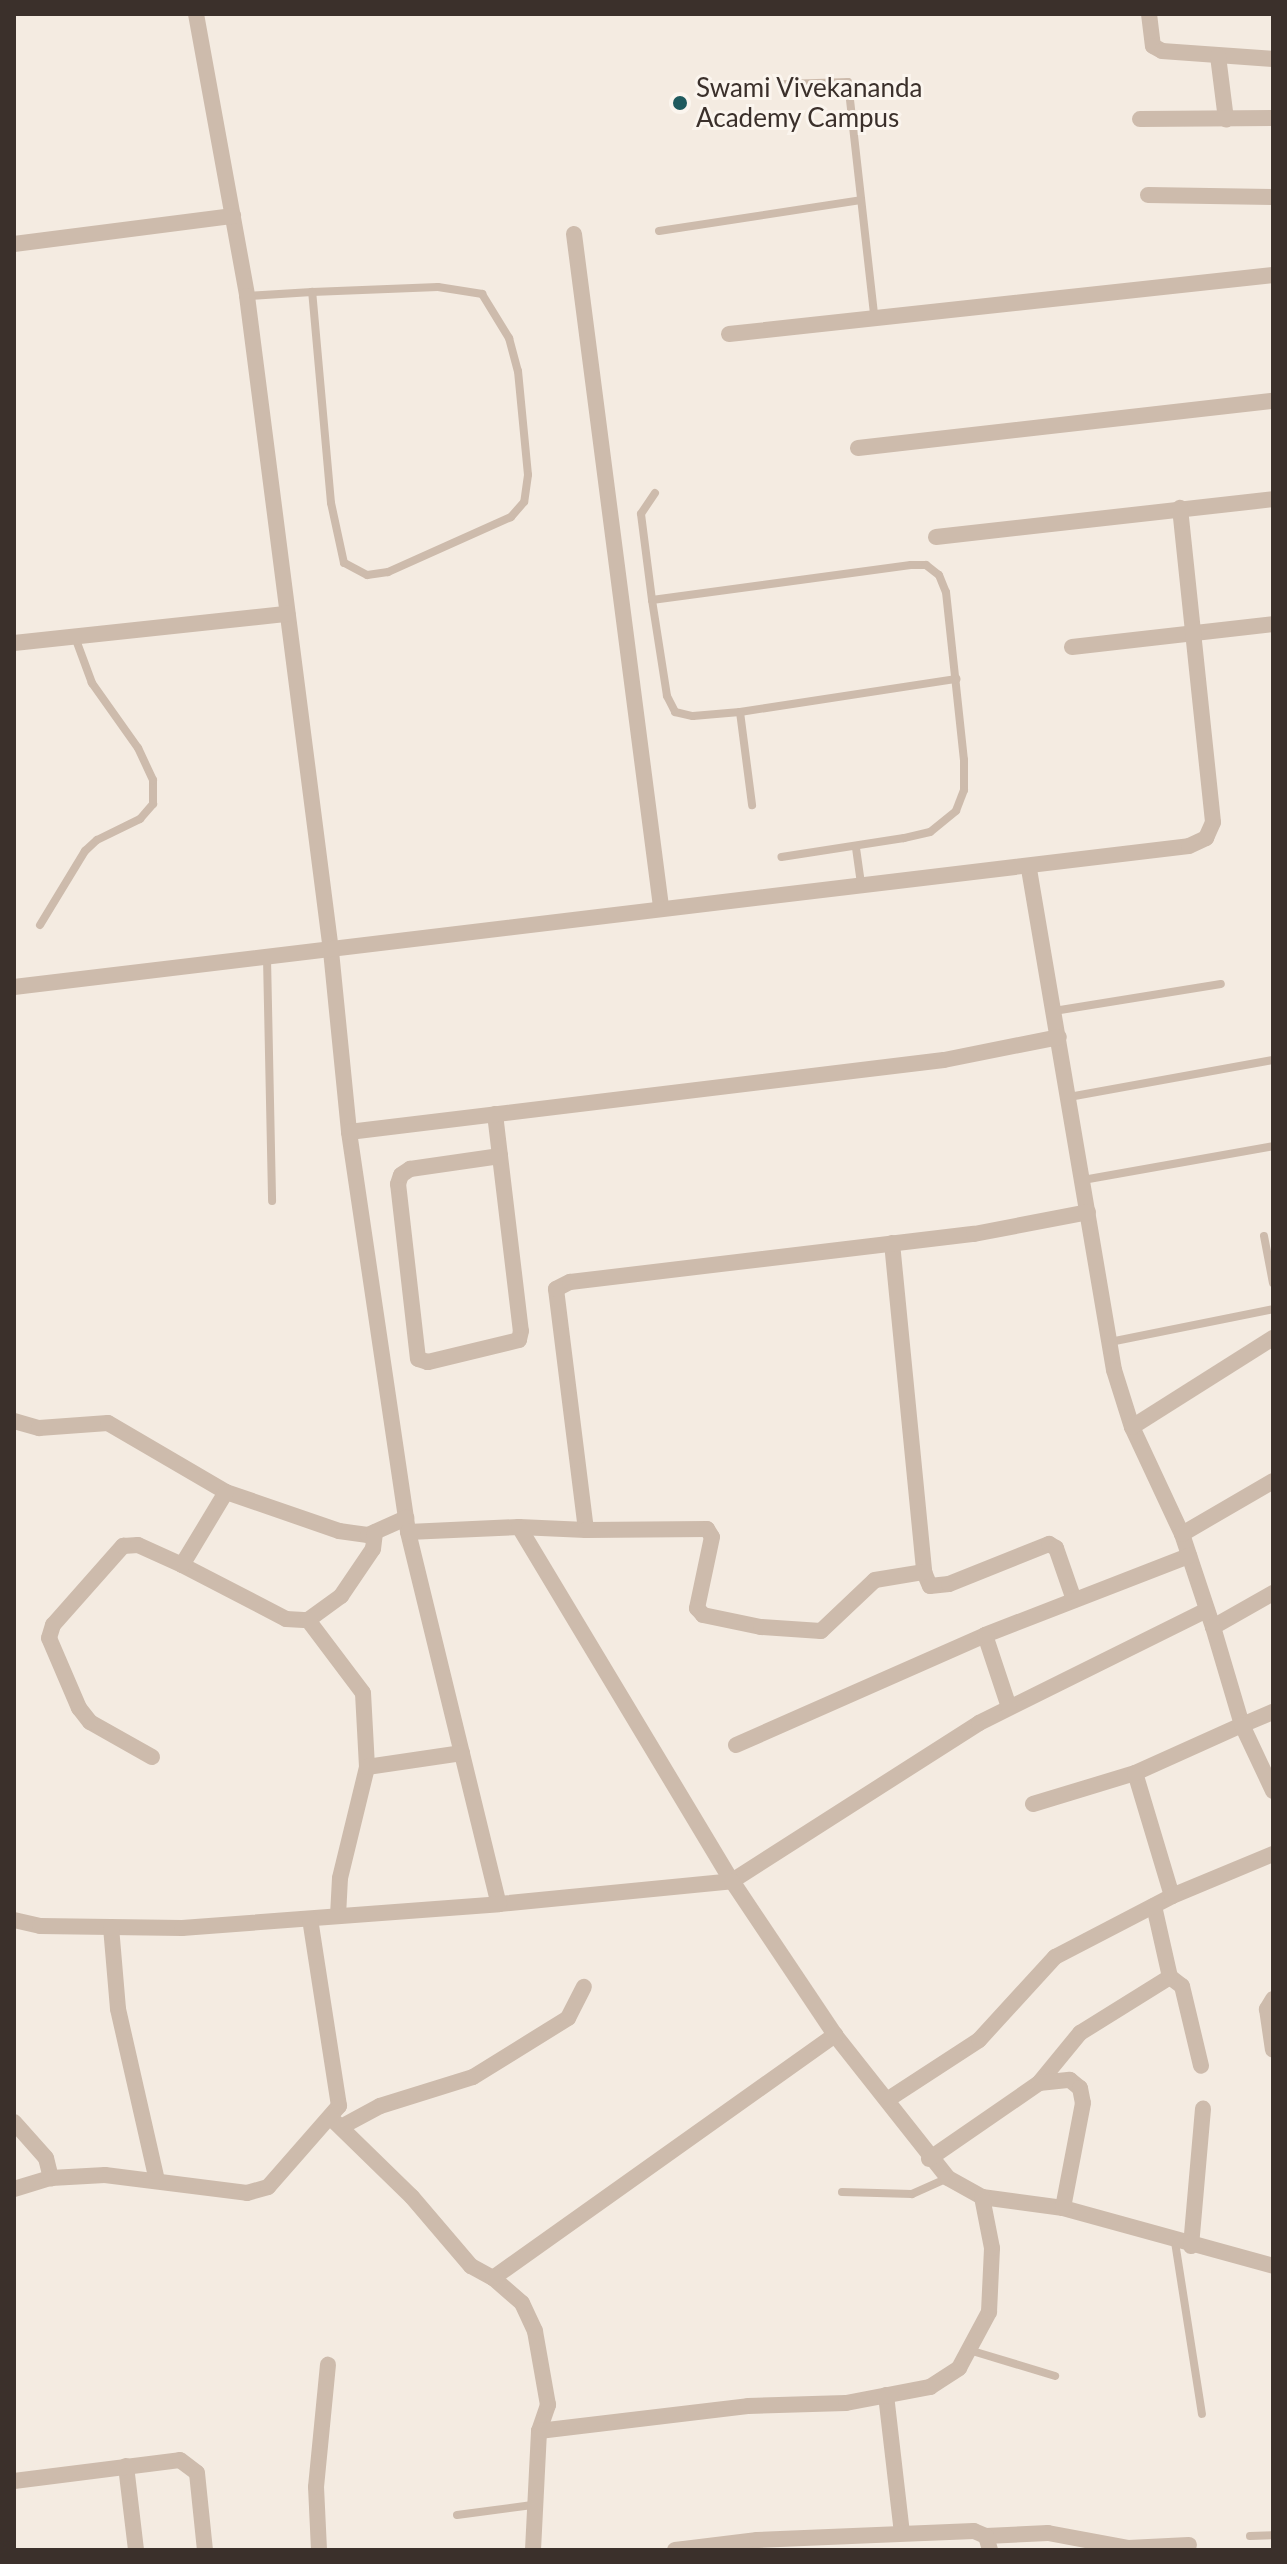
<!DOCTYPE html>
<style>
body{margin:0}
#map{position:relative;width:1287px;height:2564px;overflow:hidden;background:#f4ebe1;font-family:Lato,sans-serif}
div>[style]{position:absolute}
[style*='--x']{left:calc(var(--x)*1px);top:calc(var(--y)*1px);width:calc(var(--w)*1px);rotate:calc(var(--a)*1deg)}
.lane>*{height:8px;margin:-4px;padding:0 4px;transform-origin:4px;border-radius:4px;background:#cdbbac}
.street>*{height:16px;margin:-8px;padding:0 8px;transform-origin:8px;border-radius:8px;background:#cdbbac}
.dots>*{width:22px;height:22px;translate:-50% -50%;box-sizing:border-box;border:4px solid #fbf5ee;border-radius:50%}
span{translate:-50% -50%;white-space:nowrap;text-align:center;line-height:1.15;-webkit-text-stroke:6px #fbf5ee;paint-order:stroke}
.poi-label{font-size:26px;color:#3b302b}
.left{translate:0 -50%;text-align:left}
.frame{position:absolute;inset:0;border:16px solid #3b302b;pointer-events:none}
</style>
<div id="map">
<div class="lane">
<div style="--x:785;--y:84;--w:63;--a:-1.8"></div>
<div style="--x:848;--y:82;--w:234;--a:83.6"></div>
<div style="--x:659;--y:231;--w:204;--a:-8.7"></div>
<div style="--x:248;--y:296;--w:64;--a:-3.6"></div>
<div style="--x:312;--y:292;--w:126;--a:-2.3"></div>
<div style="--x:438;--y:287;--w:45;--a:9"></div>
<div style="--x:482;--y:294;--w:52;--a:58.5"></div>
<div style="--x:509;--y:338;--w:34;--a:75"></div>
<div style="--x:518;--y:371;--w:104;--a:84.5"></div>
<div style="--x:528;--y:475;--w:27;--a:98"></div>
<div style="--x:524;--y:502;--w:20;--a:131"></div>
<div style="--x:511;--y:517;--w:135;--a:155.9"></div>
<div style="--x:388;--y:572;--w:21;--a:172"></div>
<div style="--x:367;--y:575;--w:26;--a:-152"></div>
<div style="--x:344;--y:563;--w:61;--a:-102.2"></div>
<div style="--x:331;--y:503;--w:212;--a:-95.1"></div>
<div style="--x:655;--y:493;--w:25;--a:124"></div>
<div style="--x:641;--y:514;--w:87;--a:82.7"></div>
<div style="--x:652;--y:600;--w:261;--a:-7.7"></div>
<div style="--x:911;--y:565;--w:15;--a:0"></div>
<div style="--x:926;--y:565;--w:16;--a:38"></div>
<div style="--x:939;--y:575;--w:18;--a:68"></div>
<div style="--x:946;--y:592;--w:169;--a:83.9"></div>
<div style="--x:964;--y:760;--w:30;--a:90"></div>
<div style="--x:964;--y:790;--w:22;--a:111"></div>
<div style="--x:956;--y:811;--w:33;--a:141"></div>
<div style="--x:930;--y:832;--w:27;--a:167"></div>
<div style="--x:904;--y:838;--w:124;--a:171.2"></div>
<div style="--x:652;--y:600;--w:97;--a:81.1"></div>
<div style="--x:667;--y:696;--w:18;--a:63"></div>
<div style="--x:675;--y:712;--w:18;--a:13"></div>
<div style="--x:693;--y:716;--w:47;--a:-4.9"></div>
<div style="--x:740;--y:712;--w:219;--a:-8.7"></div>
<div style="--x:740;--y:712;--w:94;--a:82.6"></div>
<div style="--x:856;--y:848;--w:37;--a:82"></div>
<div style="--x:40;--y:925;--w:87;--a:-58.7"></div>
<div style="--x:85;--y:851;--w:16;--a:-43"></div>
<div style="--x:97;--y:840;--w:48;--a:-26"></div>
<div style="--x:140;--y:819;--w:20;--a:-49"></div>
<div style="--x:153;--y:804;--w:24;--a:-90"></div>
<div style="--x:153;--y:780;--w:35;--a:-115"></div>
<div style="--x:138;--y:748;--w:80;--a:-125.3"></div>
<div style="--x:92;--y:683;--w:49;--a:-110.3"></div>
<div style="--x:267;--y:958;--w:243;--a:88.8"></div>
<div style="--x:1054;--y:1011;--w:169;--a:-9.2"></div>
<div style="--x:1069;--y:1097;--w:207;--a:-10.3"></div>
<div style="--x:1083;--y:1180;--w:193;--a:-10.1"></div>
<div style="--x:1264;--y:1236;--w:48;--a:79.2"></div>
<div style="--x:1110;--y:1342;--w:166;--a:-11.4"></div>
<div style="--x:842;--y:2192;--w:70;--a:1.6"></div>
<div style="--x:912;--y:2194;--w:39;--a:-24"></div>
<div style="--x:1175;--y:2242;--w:174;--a:81.1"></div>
<div style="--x:969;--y:2350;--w:90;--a:16.8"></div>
<div style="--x:457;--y:2515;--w:76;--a:-7.6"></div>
<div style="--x:1250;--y:2536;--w:23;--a:-2"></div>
</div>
<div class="street">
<div style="--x:196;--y:14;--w:287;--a:79.7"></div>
<div style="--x:247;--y:296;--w:660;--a:82.69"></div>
<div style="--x:331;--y:951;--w:182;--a:84.3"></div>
<div style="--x:349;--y:1132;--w:404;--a:81.6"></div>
<div style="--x:408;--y:1532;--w:383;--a:76.3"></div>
<div style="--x:499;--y:1904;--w:234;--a:-5.6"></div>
<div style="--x:732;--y:1881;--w:293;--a:-32.6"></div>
<div style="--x:979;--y:1723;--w:254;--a:-26.4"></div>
<div style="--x:1149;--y:14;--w:32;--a:83"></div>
<div style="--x:1153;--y:46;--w:10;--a:29"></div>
<div style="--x:1162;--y:51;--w:111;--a:4.1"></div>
<div style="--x:1218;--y:56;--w:64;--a:82.8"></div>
<div style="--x:1140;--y:119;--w:133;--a:-0.4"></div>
<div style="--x:1148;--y:195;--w:125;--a:0.9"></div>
<div style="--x:574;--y:234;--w:679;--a:82.63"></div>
<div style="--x:14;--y:244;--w:221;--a:-7.3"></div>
<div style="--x:729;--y:334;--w:547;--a:-6.19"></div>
<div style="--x:858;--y:448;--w:418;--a:-6.5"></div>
<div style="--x:936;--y:537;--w:339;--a:-6.4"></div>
<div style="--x:14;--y:643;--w:275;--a:-6.1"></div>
<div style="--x:1072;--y:647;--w:202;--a:-6.5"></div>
<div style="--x:1029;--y:869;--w:508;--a:80.37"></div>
<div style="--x:1114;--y:1370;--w:60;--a:72.5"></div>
<div style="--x:1132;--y:1427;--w:118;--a:65"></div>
<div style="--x:1182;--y:1534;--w:98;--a:71.6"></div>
<div style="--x:1213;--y:1627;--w:69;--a:-29.5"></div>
<div style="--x:14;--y:987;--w:1183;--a:-6.84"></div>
<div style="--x:1189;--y:846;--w:19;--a:-25"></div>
<div style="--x:1206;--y:838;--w:17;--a:-66"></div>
<div style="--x:1213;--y:822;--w:316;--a:-96"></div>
<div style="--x:495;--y:1114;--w:42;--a:83.2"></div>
<div style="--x:500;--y:1156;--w:176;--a:83.2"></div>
<div style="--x:521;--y:1331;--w:9;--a:103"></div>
<div style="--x:519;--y:1340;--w:94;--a:166.4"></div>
<div style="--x:428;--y:1362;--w:10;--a:-163"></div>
<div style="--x:418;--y:1359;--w:176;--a:-96.5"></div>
<div style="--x:398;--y:1184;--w:9;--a:-72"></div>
<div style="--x:401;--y:1175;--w:11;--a:-34"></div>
<div style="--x:410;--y:1169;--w:91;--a:-8.2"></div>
<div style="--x:349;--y:1132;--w:599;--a:-6.9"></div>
<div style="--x:944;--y:1060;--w:117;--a:-11.3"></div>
<div style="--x:892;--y:1243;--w:331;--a:84.4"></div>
<div style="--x:924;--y:1572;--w:15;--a:67"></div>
<div style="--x:930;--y:1586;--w:19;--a:-6"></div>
<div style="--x:949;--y:1584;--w:108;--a:-21.8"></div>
<div style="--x:1049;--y:1544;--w:8;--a:30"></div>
<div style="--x:1056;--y:1548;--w:55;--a:70.9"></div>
<div style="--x:14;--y:1421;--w:26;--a:16"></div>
<div style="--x:39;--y:1428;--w:69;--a:-4.1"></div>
<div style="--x:108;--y:1423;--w:137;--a:30.3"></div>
<div style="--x:226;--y:1492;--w:120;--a:19"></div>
<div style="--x:339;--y:1531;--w:29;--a:8"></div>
<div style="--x:368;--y:1535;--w:42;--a:-24.1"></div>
<div style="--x:1132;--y:1427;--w:167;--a:-32.3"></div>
<div style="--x:519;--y:1527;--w:67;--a:2.6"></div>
<div style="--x:586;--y:1530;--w:243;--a:-97.1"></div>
<div style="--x:556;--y:1289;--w:16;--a:-27"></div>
<div style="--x:570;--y:1282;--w:407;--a:-6.8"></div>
<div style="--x:974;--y:1234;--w:116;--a:-10.9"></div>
<div style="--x:586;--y:1530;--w:121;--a:-0.5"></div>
<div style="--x:707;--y:1529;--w:9;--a:58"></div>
<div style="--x:712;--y:1537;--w:73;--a:101.9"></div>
<div style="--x:697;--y:1608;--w:9;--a:49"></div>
<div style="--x:703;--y:1615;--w:59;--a:11.7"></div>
<div style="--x:761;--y:1627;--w:60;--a:3.8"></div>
<div style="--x:821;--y:1631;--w:74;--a:-43.4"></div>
<div style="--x:875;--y:1580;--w:50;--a:-9.3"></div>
<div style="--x:408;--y:1532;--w:111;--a:-2.6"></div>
<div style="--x:519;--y:1527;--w:413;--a:59"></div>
<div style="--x:732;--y:1881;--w:185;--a:56.2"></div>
<div style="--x:835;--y:2035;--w:182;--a:51.7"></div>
<div style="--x:948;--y:2178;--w:39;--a:29"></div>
<div style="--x:982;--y:2197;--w:82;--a:7.7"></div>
<div style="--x:1063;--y:2208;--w:218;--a:15.4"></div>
<div style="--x:1182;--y:1534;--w:105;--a:-30.2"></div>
<div style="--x:182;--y:1565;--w:117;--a:27.4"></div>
<div style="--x:286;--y:1619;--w:22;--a:3"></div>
<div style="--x:308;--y:1620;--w:41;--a:-36"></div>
<div style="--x:341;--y:1596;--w:57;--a:-55.8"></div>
<div style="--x:373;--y:1549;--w:17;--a:-83"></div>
<div style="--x:308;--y:1620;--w:91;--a:53"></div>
<div style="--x:363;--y:1693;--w:74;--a:86.9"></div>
<div style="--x:1213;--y:1627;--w:102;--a:73.5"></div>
<div style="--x:1242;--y:1725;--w:34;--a:-23"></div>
<div style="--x:985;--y:1635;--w:76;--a:71.6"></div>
<div style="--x:736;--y:1745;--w:272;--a:-23.8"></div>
<div style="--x:985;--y:1635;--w:219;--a:-21.2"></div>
<div style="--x:152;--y:1757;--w:71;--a:-150.6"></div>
<div style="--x:90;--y:1722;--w:18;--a:-128"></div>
<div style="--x:79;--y:1708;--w:76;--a:-113.2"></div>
<div style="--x:49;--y:1638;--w:14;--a:-73"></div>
<div style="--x:53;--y:1625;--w:106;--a:-48.5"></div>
<div style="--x:123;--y:1546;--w:15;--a:-4"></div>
<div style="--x:138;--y:1545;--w:48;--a:24.4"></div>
<div style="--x:182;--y:1565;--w:85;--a:-58.9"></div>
<div style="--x:1033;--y:1804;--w:107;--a:-16.9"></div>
<div style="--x:1172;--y:1896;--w:128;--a:-106.7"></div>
<div style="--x:1135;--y:1773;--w:117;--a:-24.2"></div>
<div style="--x:1242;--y:1725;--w:73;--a:64.8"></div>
<div style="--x:338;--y:1916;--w:38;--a:-87"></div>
<div style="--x:340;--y:1878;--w:114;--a:-76.3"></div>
<div style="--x:367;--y:1767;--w:96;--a:-8.4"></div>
<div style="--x:14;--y:1920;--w:27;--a:13"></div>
<div style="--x:40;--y:1926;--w:142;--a:0.8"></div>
<div style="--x:182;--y:1928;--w:318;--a:-4.3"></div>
<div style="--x:111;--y:1927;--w:82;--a:85.1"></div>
<div style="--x:118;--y:2009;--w:176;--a:77.2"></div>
<div style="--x:1170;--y:1977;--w:15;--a:37"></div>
<div style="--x:1182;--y:1986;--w:82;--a:76.6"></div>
<div style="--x:1273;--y:1999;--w:12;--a:121"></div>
<div style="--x:1267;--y:2009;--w:41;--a:81.7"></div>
<div style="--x:1039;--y:2083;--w:65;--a:-50.6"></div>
<div style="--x:1080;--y:2033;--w:106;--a:-31.9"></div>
<div style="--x:1170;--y:1977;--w:73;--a:-102.7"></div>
<div style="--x:887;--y:2100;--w:110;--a:-33.1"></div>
<div style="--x:979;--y:2040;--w:113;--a:-47.5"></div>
<div style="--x:1055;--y:1957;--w:132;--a:-27.5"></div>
<div style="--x:1172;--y:1896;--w:109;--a:-22.6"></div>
<div style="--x:333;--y:2120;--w:110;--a:44.3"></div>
<div style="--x:412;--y:2197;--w:91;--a:49.5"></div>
<div style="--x:471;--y:2266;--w:25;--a:29"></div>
<div style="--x:14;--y:2122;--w:48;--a:48.4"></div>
<div style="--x:46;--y:2158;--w:21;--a:76"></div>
<div style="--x:341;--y:2127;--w:44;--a:-28.3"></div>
<div style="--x:380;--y:2106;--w:97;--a:-17.3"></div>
<div style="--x:473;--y:2077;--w:112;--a:-31.8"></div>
<div style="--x:568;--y:2018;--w:35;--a:-63"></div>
<div style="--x:929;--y:2159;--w:134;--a:-34.6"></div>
<div style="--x:1039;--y:2083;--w:31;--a:-6"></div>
<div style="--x:1070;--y:2080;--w:13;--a:39"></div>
<div style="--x:1080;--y:2088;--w:15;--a:79"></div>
<div style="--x:1083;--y:2103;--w:107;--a:100.8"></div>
<div style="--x:14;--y:2189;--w:39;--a:-17"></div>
<div style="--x:51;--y:2178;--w:54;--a:-3.2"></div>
<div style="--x:105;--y:2175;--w:143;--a:7.2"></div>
<div style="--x:247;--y:2193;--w:22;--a:-16"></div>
<div style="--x:268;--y:2187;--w:108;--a:-48.8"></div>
<div style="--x:339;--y:2106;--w:189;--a:-98.8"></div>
<div style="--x:1191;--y:2246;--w:138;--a:-85"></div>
<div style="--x:886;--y:2395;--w:139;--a:83.4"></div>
<div style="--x:539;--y:2431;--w:28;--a:-71"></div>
<div style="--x:548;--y:2405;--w:75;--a:-100"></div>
<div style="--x:535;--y:2331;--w:31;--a:-115"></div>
<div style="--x:522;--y:2303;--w:38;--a:-139"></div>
<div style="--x:493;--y:2278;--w:420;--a:-35.4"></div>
<div style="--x:126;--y:2466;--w:85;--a:83.2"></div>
<div style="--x:14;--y:2481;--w:167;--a:-7.2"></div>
<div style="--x:180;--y:2460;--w:21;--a:37"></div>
<div style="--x:197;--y:2473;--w:77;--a:84.1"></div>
<div style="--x:986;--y:2536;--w:62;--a:-2.8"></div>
<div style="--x:1048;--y:2533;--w:81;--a:10.6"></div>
<div style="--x:1128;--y:2548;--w:61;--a:-2.8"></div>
<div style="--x:319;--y:2550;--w:63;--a:-92.7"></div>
<div style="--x:316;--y:2487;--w:123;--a:-84.4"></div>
<div style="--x:533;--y:2550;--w:119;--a:-87.1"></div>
<div style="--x:539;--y:2431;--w:210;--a:-6.8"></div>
<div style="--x:748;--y:2406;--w:98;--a:-1.8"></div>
<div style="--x:846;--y:2403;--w:86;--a:-10.8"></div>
<div style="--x:930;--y:2387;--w:35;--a:-33"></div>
<div style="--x:959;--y:2368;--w:64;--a:-61.8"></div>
<div style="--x:989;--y:2312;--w:64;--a:-87.3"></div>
<div style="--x:992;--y:2248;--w:52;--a:-101.1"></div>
<div style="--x:675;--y:2550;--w:83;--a:-7"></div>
<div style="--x:757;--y:2540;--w:217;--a:-2.4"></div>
<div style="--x:974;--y:2531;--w:13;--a:23"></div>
<div style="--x:986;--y:2536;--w:15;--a:74"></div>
</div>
<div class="dots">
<div style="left:680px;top:103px;background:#1f5a5e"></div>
</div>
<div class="poi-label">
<span class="left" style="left:696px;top:103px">Swami Vivekananda<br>Academy Campus</span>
</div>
<div class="frame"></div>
</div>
